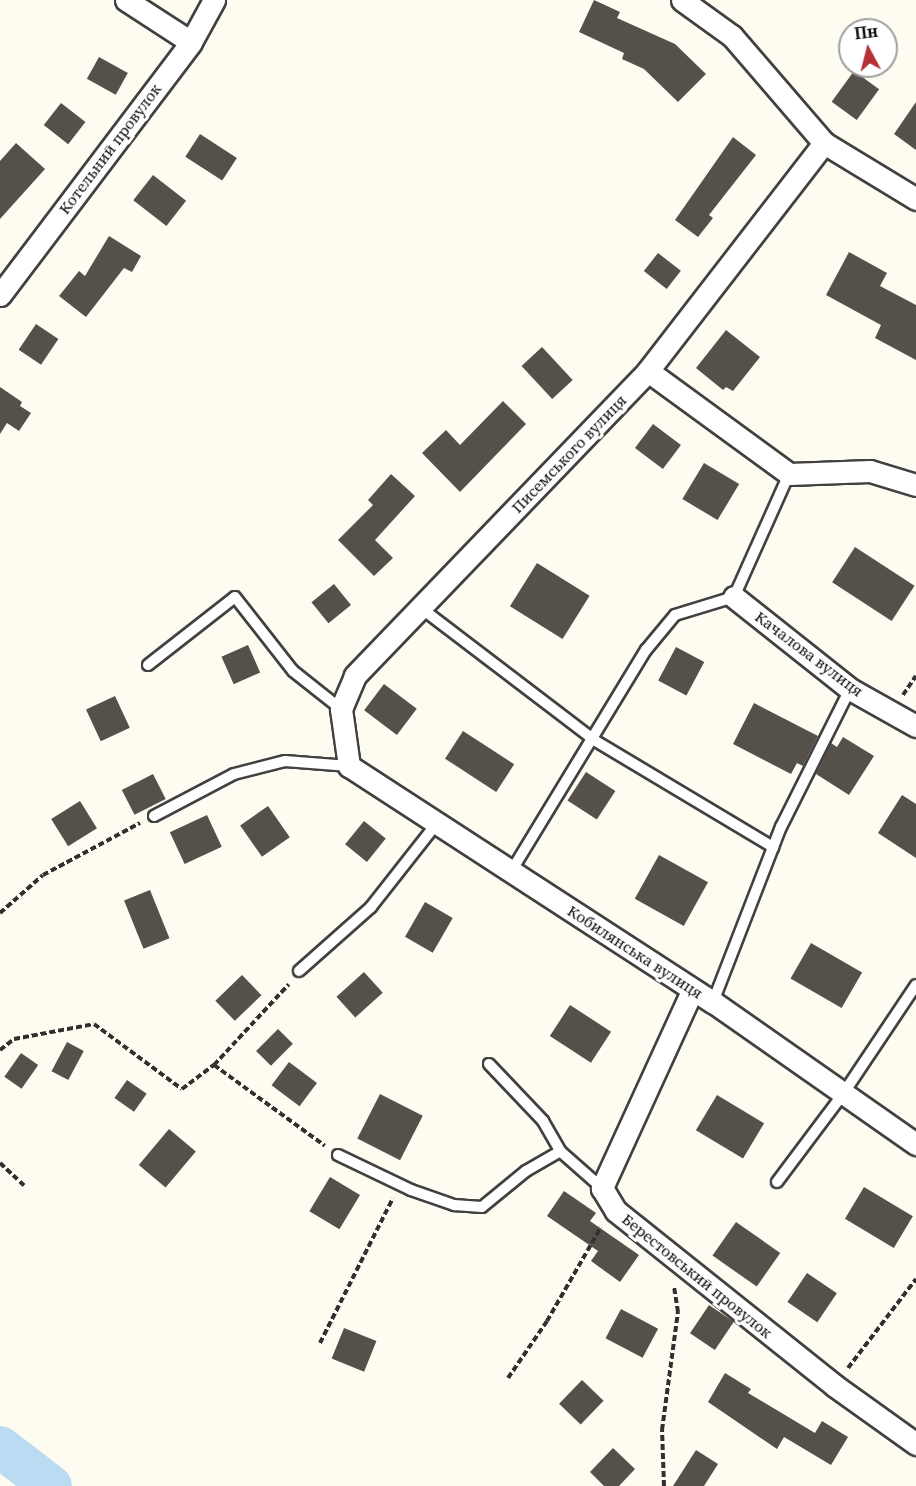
<!DOCTYPE html>
<meta charset="utf-8">
<style>
body{margin:0}
#map{position:relative;width:916px;height:1486px;overflow:hidden;background:#fefbf1;font-family:"Noto Serif",serif}
div>[style]{position:absolute}
[style*='--x']{left:calc(var(--x)*1px);top:calc(var(--y)*1px);width:calc(var(--w)*1px);rotate:calc(var(--a)*1deg)}
.river>*{height:42px;margin:-21px;padding:0 21px;transform-origin:21px;border-radius:21px;background:#b9dcf2}
.building>*{inset:0;background:#56504b;transform-origin:0 0}
.path>*{height:4px;margin-top:-2px;transform-origin:0;background:repeating-linear-gradient(90deg,#303030 0 6px,transparent 0 9px)}
.roads{filter:drop-shadow(2px 0 #414141) drop-shadow(-2px 0 #414141) drop-shadow(0 2px #414141) drop-shadow(0 -2px #414141)}
.lane>*{height:10px;margin:-5px;padding:0 5px;transform-origin:5px;border-radius:5px;background:#fff}
.street>*{height:21px;margin:-10.5px;padding:0 10.5px;transform-origin:10.5px;border-radius:10.5px;background:#fff}
span{translate:-50% -50%;white-space:nowrap;text-align:center;line-height:1.15;-webkit-text-stroke:6px #fff;paint-order:stroke}
.street-label{font-size:15px;color:#0e0e0e}
.north{position:absolute;left:838px;top:18px;width:60px;height:60px;box-sizing:border-box;background:#fff;border:2px solid #9f9f9f;border-radius:50%;rotate:353deg;font-size:16px;font-weight:700;line-height:24px;text-align:center;color:#0e0e0e}
.north::after{content:'';display:block;margin:auto;width:21px;height:27px;background:#b43035;clip-path:polygon(50% 0,100% 100%,50% 72%,0 100%)}
</style>
<div id="map">
<div class="river">
<div style="--x:0;--y:1447;--w:64;--a:37.4"></div>
</div>
<div class="building">
<div style="clip-path:polygon(594px 0,620px 12px,617px 18px,675px 44px,706px 74px,678px 102px,644px 69px,622px 59px,624px 53px,579px 32px)"></div>
<div style="left:99px;top:57px;width:33px;height:25px;rotate:29deg"></div>
<div style="left:854px;top:71px;width:31px;height:38px;rotate:36deg"></div>
<div style="clip-path:polygon(916px 102px,916px 150px,894px 134px)"></div>
<div style="left:61px;top:103px;width:31px;height:28px;rotate:38deg"></div>
<div style="left:200px;top:134px;width:44px;height:27px;rotate:33deg"></div>
<div style="clip-path:polygon(733px 137px,756px 155px,709px 215px,713px 218px,698px 237px,675px 220px)"></div>
<div style="clip-path:polygon(16px 143px,45px 169px,0 219px,0 161px)"></div>
<div style="left:153px;top:175px;width:42px;height:32px;rotate:38deg"></div>
<div style="clip-path:polygon(109px 236px,141px 256px,132px 272px,124px 268px,86px 317px,59px 296px,79px 271px,85px 276px)"></div>
<div style="clip-path:polygon(849px 252px,887px 273px,880px 286px,916px 305px,916px 360px,875px 338px,881px 325px,826px 295px)"></div>
<div style="left:658px;top:253px;width:29px;height:23px;rotate:38deg"></div>
<div style="left:36px;top:324px;width:27px;height:31px;rotate:34deg"></div>
<div style="clip-path:polygon(726px 330px,760px 357px,733px 391px,726px 387px,723px 390px,696px 368px)"></div>
<div style="left:542px;top:347px;width:45px;height:28px;rotate:47deg"></div>
<div style="clip-path:polygon(0 387px,22px 402px,20px 406px,31px 413px,19px 431px,7px 423px,0 434px)"></div>
<div style="clip-path:polygon(503px 401px,526px 424px,460px 492px,422px 453px,446px 430px,460px 445px)"></div>
<div style="left:653px;top:424px;width:35px;height:30px;rotate:37deg"></div>
<div style="left:704px;top:463px;width:41px;height:42px;rotate:31deg"></div>
<div style="clip-path:polygon(391px 474px,415px 496px,375px 540px,393px 558px,374px 576px,338px 540px,373px 505px,368px 500px)"></div>
<div style="left:855px;top:547px;width:71px;height:42px;rotate:33deg"></div>
<div style="left:537px;top:563px;width:62px;height:51px;rotate:32deg"></div>
<div style="left:334px;top:584px;width:27px;height:29px;rotate:51deg"></div>
<div style="left:248px;top:645px;width:30px;height:29px;rotate:66deg"></div>
<div style="left:676px;top:647px;width:32px;height:38px;rotate:28deg"></div>
<div style="left:384px;top:684px;width:41px;height:33px;rotate:37deg"></div>
<div style="left:115px;top:696px;width:35px;height:32px;rotate:65deg"></div>
<div style="clip-path:polygon(754px 703px,818px 736px,803px 766px,797px 763px,791px 774px,733px 744px)"></div>
<div style="left:463px;top:731px;width:61px;height:33px;rotate:33deg"></div>
<div style="clip-path:polygon(843px 737px,874px 756px,849px 795px,816px 774px,831px 743px,837px 747px)"></div>
<div style="left:586px;top:772px;width:35px;height:34px;rotate:33deg"></div>
<div style="left:153px;top:774px;width:28px;height:35px;rotate:63deg"></div>
<div style="clip-path:polygon(902px 795px,916px 804px,916px 858px,878px 833px)"></div>
<div style="left:80px;top:801px;width:32px;height:34px;rotate:58deg"></div>
<div style="left:268px;top:806px;width:38px;height:34px;rotate:55deg"></div>
<div style="left:207px;top:815px;width:35px;height:41px;rotate:65deg"></div>
<div style="left:364px;top:821px;width:28px;height:30px;rotate:39deg"></div>
<div style="left:659px;top:855px;width:56px;height:50px;rotate:29deg"></div>
<div style="left:150px;top:890px;width:52px;height:28px;rotate:68deg"></div>
<div style="left:425px;top:902px;width:32px;height:40px;rotate:30deg"></div>
<div style="left:811px;top:943px;width:59px;height:41px;rotate:30deg"></div>
<div style="left:364px;top:972px;width:28px;height:37px;rotate:48deg"></div>
<div style="left:242px;top:975px;width:28px;height:37px;rotate:46deg"></div>
<div style="left:570px;top:1005px;width:49px;height:37px;rotate:33deg"></div>
<div style="left:278px;top:1029px;width:21px;height:31px;rotate:45deg"></div>
<div style="left:67px;top:1042px;width:19px;height:33px;rotate:28deg"></div>
<div style="left:21px;top:1053px;width:21px;height:29px;rotate:35deg"></div>
<div style="left:289px;top:1062px;width:35px;height:29px;rotate:37deg"></div>
<div style="left:127px;top:1080px;width:24px;height:22px;rotate:35deg"></div>
<div style="left:380px;top:1094px;width:48px;height:50px;rotate:27deg"></div>
<div style="left:717px;top:1095px;width:55px;height:41px;rotate:31deg"></div>
<div style="left:169px;top:1129px;width:35px;height:47px;rotate:40deg"></div>
<div style="left:330px;top:1177px;width:35px;height:40px;rotate:31deg"></div>
<div style="left:864px;top:1187px;width:57px;height:37px;rotate:31deg"></div>
<div style="clip-path:polygon(564px 1191px,596px 1213px,590px 1221px,639px 1255px,620px 1282px,591px 1261px,598px 1251px,547px 1216px)"></div>
<div style="left:736px;top:1222px;width:54px;height:41px;rotate:35deg"></div>
<div style="left:807px;top:1273px;width:36px;height:35px;rotate:34deg"></div>
<div style="left:709px;top:1305px;width:30px;height:34px;rotate:34deg"></div>
<div style="left:621px;top:1309px;width:42px;height:33px;rotate:28deg"></div>
<div style="left:344px;top:1328px;width:35px;height:33px;rotate:22deg"></div>
<div style="clip-path:polygon(725px 1373px,751px 1389px,748px 1393px,815px 1433px,822px 1421px,848px 1437px,831px 1465px,784px 1437px,777px 1449px,708px 1402px)"></div>
<div style="left:582px;top:1380px;width:30px;height:33px;rotate:44deg"></div>
<div style="clip-path:polygon(613px 1448px,635px 1469px,619px 1486px,604px 1486px,590px 1472px)"></div>
<div style="clip-path:polygon(696px 1450px,718px 1464px,704px 1486px,673px 1486px)"></div>
</div>
<div class="path">
<div style="--x:903;--y:695;--w:23;--a:-56"></div>
<div style="--x:0;--y:913;--w:57;--a:-41.5"></div>
<div style="--x:43;--y:875;--w:110;--a:-28.2"></div>
<div style="--x:0;--y:1050;--w:18;--a:-38"></div>
<div style="--x:14;--y:1039;--w:81;--a:-10.6"></div>
<div style="--x:94;--y:1024;--w:109;--a:36.5"></div>
<div style="--x:182;--y:1089;--w:40;--a:-37"></div>
<div style="--x:214;--y:1065;--w:110;--a:-47.2"></div>
<div style="--x:214;--y:1065;--w:137;--a:36.1"></div>
<div style="--x:0;--y:1163;--w:33;--a:43"></div>
<div style="--x:320;--y:1343;--w:162;--a:-63.3"></div>
<div style="--x:848;--y:1368;--w:112;--a:-52.6"></div>
<div style="--x:508;--y:1378;--w:69;--a:-55.6"></div>
<div style="--x:547;--y:1321;--w:108;--a:-60.1"></div>
<div style="--x:664;--y:1486;--w:56;--a:-92"></div>
<div style="--x:662;--y:1430;--w:119;--a:-82.3"></div>
<div style="--x:678;--y:1312;--w:26;--a:-99"></div>
</div>
<div class="roads">
<div class="lane">
<div style="--x:421;--y:608;--w:218;--a:37.3"></div>
<div style="--x:594;--y:740;--w:209;--a:30.9"></div>
<div style="--x:148;--y:665;--w:110;--a:-38"></div>
<div style="--x:235;--y:597;--w:94;--a:51.9"></div>
<div style="--x:293;--y:671;--w:61;--a:38.4"></div>
<div style="--x:154;--y:816;--w:90;--a:-27.7"></div>
<div style="--x:234;--y:774;--w:53;--a:-14.3"></div>
<div style="--x:285;--y:761;--w:64;--a:4.5"></div>
<div style="--x:512;--y:870;--w:258;--a:-58.7"></div>
<div style="--x:646;--y:650;--w:45;--a:-50.4"></div>
<div style="--x:675;--y:615;--w:62;--a:-17"></div>
<div style="--x:734;--y:597;--w:135;--a:-65.9"></div>
<div style="--x:299;--y:971;--w:96;--a:-41.6"></div>
<div style="--x:371;--y:907;--w:108;--a:-51.8"></div>
<div style="--x:713;--y:1002;--w:188;--a:-68.8"></div>
<div style="--x:781;--y:827;--w:154;--a:-63.4"></div>
<div style="--x:489;--y:1064;--w:79;--a:46.5"></div>
<div style="--x:543;--y:1121;--w:34;--a:60"></div>
<div style="--x:560;--y:1151;--w:56;--a:41.4"></div>
<div style="--x:338;--y:1155;--w:81;--a:25.6"></div>
<div style="--x:411;--y:1190;--w:46;--a:19.2"></div>
<div style="--x:454;--y:1205;--w:28;--a:4"></div>
<div style="--x:482;--y:1207;--w:57;--a:-39.3"></div>
<div style="--x:526;--y:1171;--w:39;--a:-30"></div>
<div style="--x:777;--y:1182;--w:110;--a:-53.1"></div>
<div style="--x:843;--y:1094;--w:131;--a:-56.2"></div>
</div>
<div class="street">
<div style="--x:126;--y:0;--w:77;--a:32.9"></div>
<div style="--x:682;--y:0;--w:62;--a:35.8"></div>
<div style="--x:732;--y:36;--w:141;--a:49.3"></div>
<div style="--x:824;--y:143;--w:108;--a:31.3"></div>
<div style="--x:824;--y:143;--w:288;--a:127.7"></div>
<div style="--x:648;--y:371;--w:423;--a:133.9"></div>
<div style="--x:355;--y:676;--w:36;--a:113"></div>
<div style="--x:341;--y:709;--w:58;--a:82"></div>
<div style="--x:349;--y:766;--w:434;--a:33"></div>
<div style="--x:713;--y:1002;--w:248;--a:35"></div>
<div style="--x:0;--y:295;--w:317;--a:-52.9"></div>
<div style="--x:191;--y:42;--w:48;--a:-61.3"></div>
<div style="--x:648;--y:371;--w:175;--a:36.1"></div>
<div style="--x:789;--y:474;--w:81;--a:-2.1"></div>
<div style="--x:870;--y:471;--w:48;--a:16.9"></div>
<div style="--x:734;--y:597;--w:148;--a:38.4"></div>
<div style="--x:850;--y:689;--w:76;--a:29.3"></div>
<div style="--x:692;--y:991;--w:217;--a:114.6"></div>
<div style="--x:602;--y:1188;--w:27;--a:59"></div>
<div style="--x:616;--y:1211;--w:280;--a:38.6"></div>
<div style="--x:835;--y:1386;--w:100;--a:35.6"></div>
</div>
</div>
<div class="street-label">
<span style="left:110px;top:149px;rotate:-53deg">Котельний провулок</span>
<span style="left:569px;top:454px;rotate:-46deg">Писемського вулиця</span>
<span style="left:809px;top:654px;rotate:37deg">Качалова вулиця</span>
<span style="left:635px;top:952px;rotate:33deg">Кобилянська вулиця</span>
<span style="left:697px;top:1276px;rotate:39deg">Берестовський провулок</span>
</div>
<div class="north">Пн</div>
</div>
